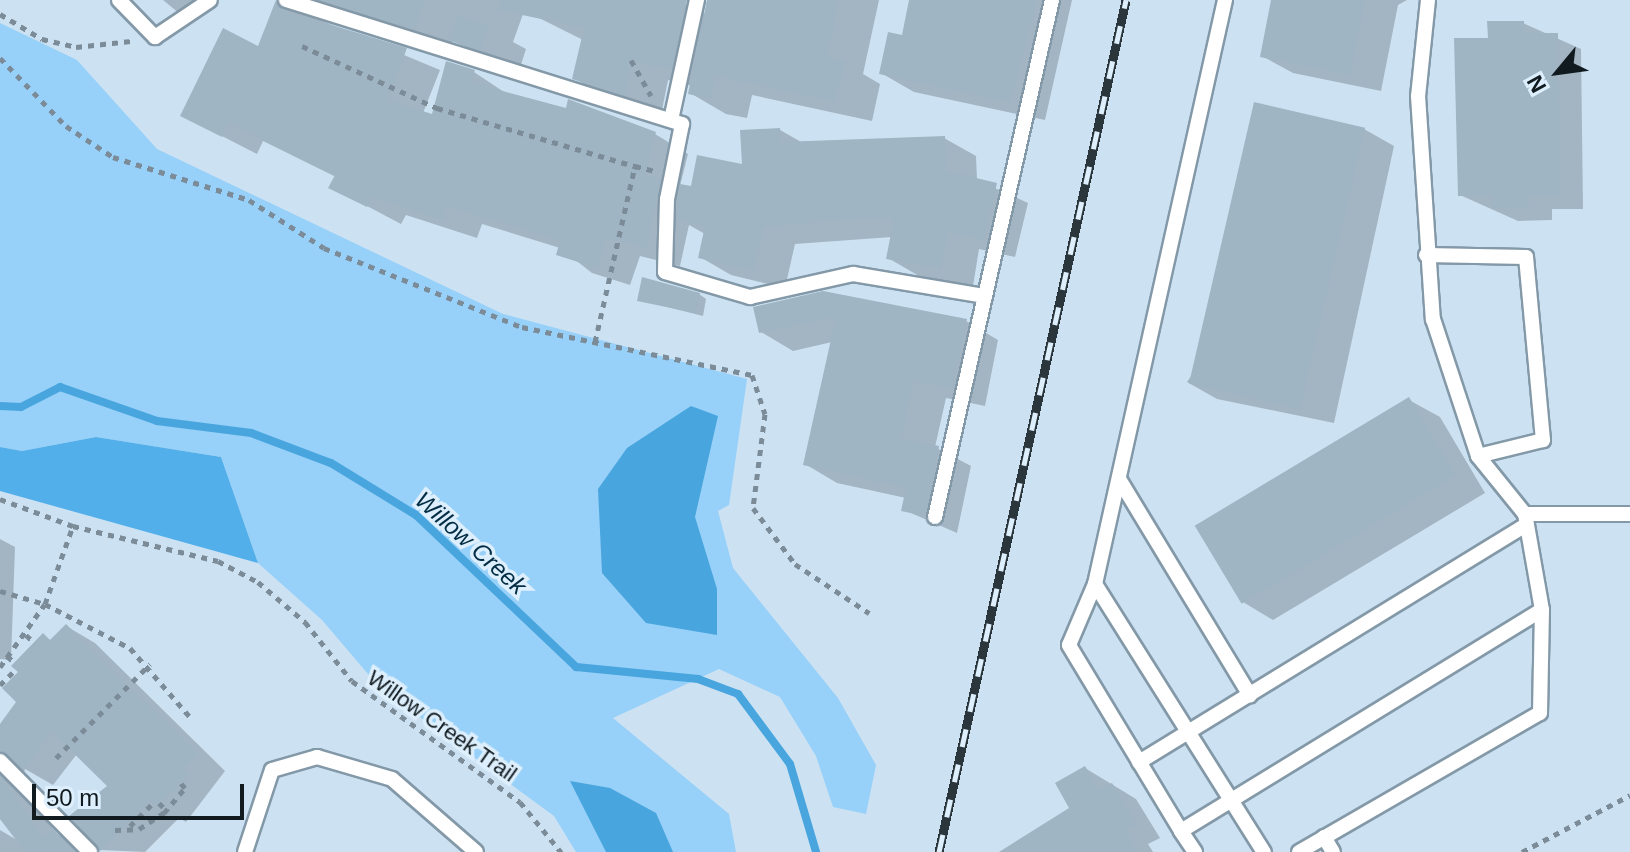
<!DOCTYPE html>
<style>
body{margin:0}
#map{position:relative;width:1630px;height:852px;overflow:hidden;background:#cce2f3;font-family:Arial,sans-serif}
div>[style]{position:absolute}
[style*='--x']{left:calc(var(--x)*1px);top:calc(var(--y)*1px);width:calc(var(--w)*1px);rotate:calc(var(--a)*1deg)}
.green>*{inset:0;background:#97d0f8}
.forest>*{inset:0;background:#53afea}
.water>*{inset:0;background:#48a5de}
.shadow>*{inset:0;background:#0003}
.stream>*{height:8px;margin:-4px;padding:0 4px;transform-origin:4px;border-radius:4px;background:#48a5de}
.building>*{inset:0;background:#9fb5c4;transform-origin:0 0}
.path>*{height:5px;margin-top:-2.5px;transform-origin:0;background:repeating-linear-gradient(90deg,#7b8b97 0 6px,transparent 0 12px)}
.roads{filter:drop-shadow(2px 0 #8499a8) drop-shadow(-2px 0 #8499a8) drop-shadow(0 2px #8499a8) drop-shadow(0 -2px #8499a8)}
.service>*{height:14px;margin:-7px;padding:0 7px;transform-origin:7px;border-radius:7px;background:#fff}
.rail>*{height:9px;margin-top:-4.5px;transform-origin:0;background:repeating-linear-gradient(90deg,#ddeffc 0 18px,#2a353c 0 36px);box-sizing:border-box;border-block:2px solid #2a353c}
span{translate:-50% -50%;white-space:nowrap;text-align:center;line-height:1.15;-webkit-text-stroke:7px #ddeffc;paint-order:stroke}
.street-label{font-size:22px;color:#111a1f}
.water-label{font-size:24px;color:#032d44;font-style:italic}
.north{position:absolute;left:1518px;top:32px;width:80px;height:80px;-webkit-text-stroke:6px #ddeffc;paint-order:stroke;rotate:241deg;font-size:22px;font-weight:700;line-height:32px;text-align:center;color:#111a1f}
.north::after{content:'';display:block;margin:auto;width:28px;height:36px;background:#111a1f;clip-path:polygon(50% 0,100% 100%,50% 72%,0 100%)}
.scale{position:absolute;left:32px;top:784px;width:212px;height:36px;box-sizing:border-box;border:4px solid #111a1f;border-top:0;padding-left:10px;font-size:24px;line-height:28px;white-space:nowrap;color:#111a1f;-webkit-text-stroke:6px #ddeffc;paint-order:stroke}
</style>
<div id="map">
<div class="green">
<div style="clip-path:polygon(0 23px,77px 60px,157px 149px,503px 314px,747px 379px,729px 505px,718px 511px,733px 568px,838px 698px,876px 765px,866px 814px,833px 807px,816px 756px,780px 697px,719px 669px,613px 718px,729px 814px,736px 852px,576px 852px,554px 816px,380px 688px,322px 620px,258px 563px,221px 457px,96px 437px,22px 451px,0 447px)"></div>
</div>
<div class="forest">
<div style="clip-path:polygon(96px 437px,221px 457px,258px 563px,0 491px,0 447px,22px 451px)"></div>
</div>
<div class="water">
<div style="clip-path:polygon(691px 406px,718px 416px,695px 517px,717px 589px,717px 635px,646px 623px,602px 573px,598px 489px,627px 448px)"></div>
<div style="clip-path:polygon(570px 781px,610px 788px,656px 813px,673px 852px,606px 852px)"></div>
</div>
<div class="shadow">
<div style="clip-path:polygon(163px 0,194px 0,180px 14px)"></div>
<div style="clip-path:polygon(293px 0,528px 0,513px 42px,526px 49px,519px 71px,453px 40px,450px 48px)"></div>
<div style="clip-path:polygon(539px 0,674px 0,707px 15px,710px 0,879px 0,863px 74px,880px 84px,872px 121px,752px 95px,747px 118px,726px 114px,690px 93px,692px 86px,668px 80px,661px 115px,610px 99px,574px 78px,583px 40px,535px 16px)"></div>
<div style="clip-path:polygon(911px 0,1072px 0,1045px 120px,914px 92px,881px 73px,903px 37px)"></div>
<div style="clip-path:polygon(1273px 0,1407px 0,1398px 5px,1381px 91px,1293px 73px,1262px 56px)"></div>
<div style="clip-path:polygon(277px 2px,440px 70px,423px 113px,434px 117px,474px 72px,507px 94px,655px 134px,688px 154px,680px 186px,693px 189px,744px 166px,780px 130px,803px 143px,944px 138px,976px 156px,977px 180px,1028px 203px,1015px 257px,979px 249px,973px 286px,919px 276px,888px 258px,892px 237px,795px 244px,785px 288px,731px 275px,700px 257px,705px 234px,689px 225px,680px 266px,640px 256px,630px 285px,592px 273px,560px 248px,482px 224px,477px 238px,406px 215px,401px 224px,331px 187px,336px 177px,263px 141px,257px 154px,183px 116px,259px 48px)"></div>
<div style="clip-path:polygon(1523px 23px,1581px 49px,1583px 209px,1552px 209px,1552px 220px,1518px 221px,1460px 195px,1490px 40px)"></div>
<div style="clip-path:polygon(1364px 129px,1394px 146px,1334px 423px,1217px 399px,1187px 382px)"></div>
<div style="clip-path:polygon(699px 294px,706px 299px,703px 316px,639px 300px)"></div>
<div style="clip-path:polygon(755px 308px,966px 321px,998px 340px,985px 406px,946px 398px,935px 447px,971px 466px,957px 533px,904px 510px,906px 498px,837px 483px,805px 464px,832px 342px,793px 351px,761px 332px)"></div>
<div style="clip-path:polygon(1409px 400px,1440px 417px,1485px 493px,1273px 620px,1243px 602px)"></div>
<div style="clip-path:polygon(0 539px,15px 547px,11px 660px,0 659px)"></div>
<div style="clip-path:polygon(66px 626px,95px 643px,225px 771px,186px 822px,179px 818px,145px 852px,101px 850px,110px 786px,77px 754px,53px 785px,25px 769px,21px 786px,56px 833px,86px 852px,0 852px,0 830px,22px 843px,0 819px,0 727px,19px 702px,20px 673px,43px 636px,52px 641px)"></div>
<div style="clip-path:polygon(1085px 768px,1136px 799px,1160px 838px,1148px 844px,1153px 852px,1032px 852px,1072px 808px)"></div>
</div>
<div class="stream">
<div style="--x:0;--y:406;--w:21;--a:3"></div>
<div style="--x:21;--y:407;--w:44;--a:-27.1"></div>
<div style="--x:60;--y:387;--w:103;--a:19.3"></div>
<div style="--x:157;--y:421;--w:95;--a:7.3"></div>
<div style="--x:251;--y:433;--w:85;--a:20.6"></div>
<div style="--x:331;--y:463;--w:100;--a:31.5"></div>
<div style="--x:416;--y:515;--w:221;--a:43.5"></div>
<div style="--x:576;--y:667;--w:123;--a:5.6"></div>
<div style="--x:698;--y:679;--w:43;--a:20.6"></div>
<div style="--x:738;--y:694;--w:87;--a:53.4"></div>
<div style="--x:790;--y:764;--w:92;--a:73.5"></div>
</div>
<div class="building">
<div style="clip-path:polygon(276px 0,283px 10px,407px 48px,388px 100px,432px 114px,446px 61px,475px 70px,471px 80px,499px 90px,566px 108px,568px 99px,656px 132px,645px 175px,661px 179px,647px 248px,606px 238px,597px 268px,556px 255px,560px 241px,448px 206px,443px 220px,372px 197px,367px 207px,328px 188px,335px 175px,229px 123px,222px 137px,180px 116px,223px 28px,258px 46px)"></div>
<div style="clip-path:polygon(319px 0,426px 0,414px 30px)"></div>
<div style="clip-path:polygon(500px 0,687px 0,672px 70px,633px 61px,625px 96px,572px 79px,584px 28px,499px 10px)"></div>
<div style="clip-path:polygon(707px 0,839px 0,827px 57px,845px 61px,836px 102px,716px 76px,711px 99px,688px 94px)"></div>
<div style="clip-path:polygon(909px 0,1037px 0,1011px 103px,879px 74px,888px 32px,902px 35px)"></div>
<div style="clip-path:polygon(1271px 0,1365px 0,1350px 75px,1260px 57px)"></div>
<div style="left:458px;top:15px;width:33px;height:27px;rotate:20deg"></div>
<div style="clip-path:polygon(1487px 21px,1524px 21px,1524px 33px,1558px 33px,1560px 196px,1529px 196px,1529px 208px,1492px 208px,1492px 196px,1458px 196px,1454px 38px,1488px 38px)"></div>
<div style="left:1254px;top:102px;width:114px;height:289px;rotate:13deg"></div>
<div style="clip-path:polygon(780px 128px,781px 142px,945px 136px,947px 171px,997px 183px,984px 240px,948px 232px,941px 269px,886px 259px,894px 218px,838px 220px,764px 227px,754px 271px,698px 258px,705px 226px,676px 220px,680px 184px,691px 186px,697px 155px,742px 164px,740px 130px)"></div>
<div style="clip-path:polygon(642px 277px,700px 293px,696px 313px,637px 301px)"></div>
<div style="clip-path:polygon(823px 291px,967px 319px,953px 389px,914px 381px,901px 438px,939px 446px,925px 516px,901px 511px,906px 488px,803px 465px,836px 317px,759px 333px,753px 307px)"></div>
<div style="left:1409px;top:397px;width:91px;height:250px;rotate:59deg"></div>
<div style="clip-path:polygon(66px 624px,198px 754px,183px 769px,189px 775px,156px 807px,150px 802px,100px 851px,69px 816px,107px 786px,52px 732px,23px 770px,0 751px,0 724px,16px 702px,2px 688px,18px 672px,11px 666px,43px 633px,50px 640px)"></div>
<div style="clip-path:polygon(1085px 766px,1099px 790px,1112px 783px,1137px 824px,1126px 830px,1138px 852px,999px 852px,1069px 808px,1055px 783px)"></div>
<div style="clip-path:polygon(0 775px,44px 837px,53px 829px,76px 852px,25px 852px,0 819px)"></div>
</div>
<div class="path">
<div style="--x:0;--y:14;--w:49;--a:30.8"></div>
<div style="--x:42;--y:39;--w:35;--a:13"></div>
<div style="--x:76;--y:47;--w:55;--a:-6.2"></div>
<div style="--x:302;--y:46;--w:149;--a:24.7"></div>
<div style="--x:437;--y:108;--w:209;--a:16.4"></div>
<div style="--x:0;--y:58;--w:95;--a:45.9"></div>
<div style="--x:66;--y:126;--w:56;--a:33.4"></div>
<div style="--x:113;--y:157;--w:143;--a:17.5"></div>
<div style="--x:249;--y:200;--w:89;--a:32.6"></div>
<div style="--x:324;--y:248;--w:213;--a:21.8"></div>
<div style="--x:522;--y:327;--w:235;--a:11.8"></div>
<div style="--x:752;--y:375;--w:41;--a:71.6"></div>
<div style="--x:765;--y:414;--w:95;--a:97.3"></div>
<div style="--x:753;--y:508;--w:70;--a:53.1"></div>
<div style="--x:795;--y:564;--w:89;--a:33.5"></div>
<div style="--x:631;--y:60;--w:41;--a:60.9"></div>
<div style="--x:595;--y:342;--w:180;--a:-77.2"></div>
<div style="--x:635;--y:166;--w:21;--a:14"></div>
<div style="--x:0;--y:499;--w:78;--a:20.3"></div>
<div style="--x:73;--y:526;--w:149;--a:13.6"></div>
<div style="--x:218;--y:561;--w:45;--a:27.7"></div>
<div style="--x:258;--y:582;--w:62;--a:40.4"></div>
<div style="--x:305;--y:622;--w:75;--a:51.5"></div>
<div style="--x:352;--y:681;--w:207;--a:35.8"></div>
<div style="--x:520;--y:802;--w:65;--a:50.6"></div>
<div style="--x:0;--y:591;--w:47;--a:16.1"></div>
<div style="--x:45;--y:604;--w:96;--a:27.4"></div>
<div style="--x:130;--y:648;--w:91;--a:49"></div>
<div style="--x:26;--y:635;--w:12;--a:42"></div>
<div style="--x:7;--y:656;--w:11;--a:41"></div>
<div style="--x:0;--y:667;--w:77;--a:-54.5"></div>
<div style="--x:45;--y:604;--w:83;--a:-70.3"></div>
<div style="--x:0;--y:685;--w:21;--a:-45"></div>
<div style="--x:56;--y:758;--w:133;--a:-45"></div>
<div style="--x:159;--y:803;--w:10;--a:45"></div>
<div style="--x:130;--y:826;--w:33;--a:-45"></div>
<div style="--x:115;--y:830;--w:24;--a:-2"></div>
<div style="--x:139;--y:829;--w:30;--a:-33"></div>
<div style="--x:164;--y:813;--w:33;--a:-50"></div>
<div style="--x:185;--y:788;--w:8;--a:-130"></div>
<div style="--x:1522;--y:852;--w:122;--a:-27.8"></div>
</div>
<div class="roads">
<div class="service">
<div style="--x:119;--y:0;--w:52;--a:45.8"></div>
<div style="--x:155;--y:37;--w:66;--a:-33.9"></div>
<div style="--x:286;--y:0;--w:415;--a:17.4"></div>
<div style="--x:682;--y:124;--w:76;--a:101.3"></div>
<div style="--x:667;--y:199;--w:73;--a:91.6"></div>
<div style="--x:665;--y:272;--w:89;--a:16.4"></div>
<div style="--x:750;--y:297;--w:106;--a:-12.6"></div>
<div style="--x:853;--y:274;--w:134;--a:9.5"></div>
<div style="--x:1428;--y:0;--w:97;--a:95.9"></div>
<div style="--x:1418;--y:96;--w:224;--a:86.2"></div>
<div style="--x:1433;--y:319;--w:144;--a:71.8"></div>
<div style="--x:1478;--y:456;--w:75;--a:51"></div>
<div style="--x:671;--y:120;--w:123;--a:-77.8"></div>
<div style="--x:1426;--y:255;--w:100;--a:1.1"></div>
<div style="--x:1526;--y:257;--w:184;--a:84.7"></div>
<div style="--x:1543;--y:440;--w:67;--a:166.2"></div>
<div style="--x:1119;--y:479;--w:253;--a:58.8"></div>
<div style="--x:935;--y:517;--w:530;--a:-77.25"></div>
<div style="--x:1095;--y:584;--w:598;--a:-77.45"></div>
<div style="--x:0;--y:761;--w:128;--a:45.3"></div>
<div style="--x:1139;--y:762;--w:454;--a:-31.5"></div>
<div style="--x:1181;--y:831;--w:217;--a:-121.1"></div>
<div style="--x:1069;--y:645;--w:66;--a:-66.9"></div>
<div style="--x:1095;--y:584;--w:317;--a:57.8"></div>
<div style="--x:1324;--y:837;--w:17;--a:59"></div>
<div style="--x:245;--y:852;--w:86;--a:-71.8"></div>
<div style="--x:272;--y:770;--w:47;--a:-16.1"></div>
<div style="--x:317;--y:757;--w:78;--a:16.3"></div>
<div style="--x:392;--y:779;--w:111;--a:41"></div>
<div style="--x:1195;--y:852;--w:25;--a:-124"></div>
<div style="--x:1181;--y:831;--w:423;--a:-31.5"></div>
<div style="--x:1542;--y:610;--w:97;--a:-100"></div>
<div style="--x:1525;--y:514;--w:105;--a:0"></div>
<div style="--x:1299;--y:852;--w:278;--a:-30"></div>
<div style="--x:1540;--y:713;--w:103;--a:-88.9"></div>
</div>
</div>
<div class="rail">
<div style="--x:939;--y:852;--w:872;--a:-77.62"></div>
</div>
<div class="street-label">
<span style="left:442px;top:726px;rotate:35deg">Willow Creek Trail</span>
</div>
<div class="water-label">
<span style="left:471px;top:543px;rotate:42deg">Willow Creek</span>
</div>
<div class="north">N</div>
<div class="scale">50 m</div>
</div>
